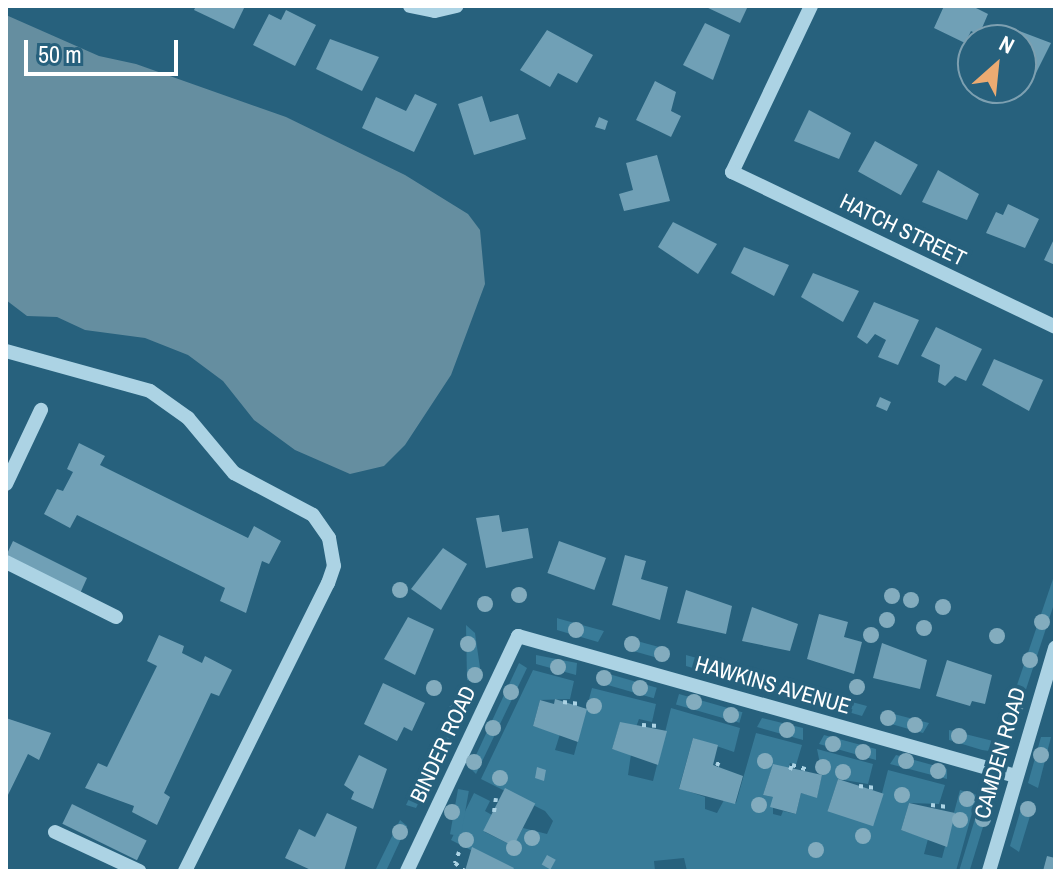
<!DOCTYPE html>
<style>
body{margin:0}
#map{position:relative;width:1061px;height:877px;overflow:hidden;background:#27617d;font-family:"Archivo Narrow",sans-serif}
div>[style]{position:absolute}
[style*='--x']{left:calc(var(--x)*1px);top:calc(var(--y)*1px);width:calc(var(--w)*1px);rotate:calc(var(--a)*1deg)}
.green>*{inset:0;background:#387b98;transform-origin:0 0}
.water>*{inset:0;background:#658ea0}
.building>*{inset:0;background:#70a0b6;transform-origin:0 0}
.path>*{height:4px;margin-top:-2px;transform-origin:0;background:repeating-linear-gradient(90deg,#acd3e4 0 4px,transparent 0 10px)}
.minor>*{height:14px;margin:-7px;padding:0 7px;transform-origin:7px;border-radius:7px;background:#acd3e4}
.trees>*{width:16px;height:16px;margin:-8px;border-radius:50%;background:#83acbe}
span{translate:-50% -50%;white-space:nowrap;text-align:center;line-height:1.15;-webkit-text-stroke:8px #27617d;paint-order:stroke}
.street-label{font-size:22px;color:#fff}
.frame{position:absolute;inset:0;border:8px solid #fff;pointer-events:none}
.north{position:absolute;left:957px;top:24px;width:80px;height:80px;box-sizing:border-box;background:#27617d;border:2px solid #7da0b1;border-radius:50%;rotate:27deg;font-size:22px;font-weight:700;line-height:32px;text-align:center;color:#fff}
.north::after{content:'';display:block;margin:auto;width:28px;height:36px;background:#ecab72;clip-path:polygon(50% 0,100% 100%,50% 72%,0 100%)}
.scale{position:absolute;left:24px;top:40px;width:154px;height:36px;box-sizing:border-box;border:4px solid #fff;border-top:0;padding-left:10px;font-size:24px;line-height:28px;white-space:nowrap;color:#fff;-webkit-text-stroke:6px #27617d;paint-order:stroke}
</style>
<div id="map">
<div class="green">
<div style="clip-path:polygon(1055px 573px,1055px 601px,1011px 735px,1009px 740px,999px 738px)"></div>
<div style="clip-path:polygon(557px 618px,560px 619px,604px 631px,598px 642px,557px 630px)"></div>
<div style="clip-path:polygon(466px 625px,475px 633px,481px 675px,477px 683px,467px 680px)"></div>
<div style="clip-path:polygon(626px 638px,670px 650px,665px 660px,626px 649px)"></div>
<div style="clip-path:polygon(536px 655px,577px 663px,576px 675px,536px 664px)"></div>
<div style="clip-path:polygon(686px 655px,737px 669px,731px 679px,686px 666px)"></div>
<div style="clip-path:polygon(519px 663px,527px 668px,476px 774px,470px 768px)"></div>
<div style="clip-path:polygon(533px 670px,574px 681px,570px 699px,540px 700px,533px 726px,560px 734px,555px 750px,574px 755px,592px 688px,656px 704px,652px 722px,639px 719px,636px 727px,620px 723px,612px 749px,631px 754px,628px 775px,653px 781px,671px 708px,740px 728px,734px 752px,693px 738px,679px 788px,705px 797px,705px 809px,717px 813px,724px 800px,736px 803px,756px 733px,802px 745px,796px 765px,790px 763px,788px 769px,773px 765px,763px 795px,773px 797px,773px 814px,781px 816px,783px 811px,796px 814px,801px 793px,817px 797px,822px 774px,817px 749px,873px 764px,868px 784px,838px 779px,828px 810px,882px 793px,888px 770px,945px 785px,939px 804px,909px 803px,901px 830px,928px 839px,924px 854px,942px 858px,960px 790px,977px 795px,956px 871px,687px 871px,684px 858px,654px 861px,655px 871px,512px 871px,451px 840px,474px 793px,490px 801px,485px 811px,492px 815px,485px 832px,513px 846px,523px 828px,547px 834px,553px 821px,545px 811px,481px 779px)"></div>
<div style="left:602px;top:672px;width:57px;height:11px;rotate:16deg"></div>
<div style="left:754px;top:675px;width:48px;height:10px;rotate:16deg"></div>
<div style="clip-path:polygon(818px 693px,867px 706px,862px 716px,817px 703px)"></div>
<div style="left:679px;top:694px;width:66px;height:11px;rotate:16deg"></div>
<div style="clip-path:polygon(882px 711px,929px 723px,923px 733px,884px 722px)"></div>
<div style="clip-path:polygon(762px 718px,803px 728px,803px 740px,757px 727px)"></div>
<div style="clip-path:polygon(949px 730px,993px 741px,989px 751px,982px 750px,949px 740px)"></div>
<div style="clip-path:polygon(440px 733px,450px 739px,416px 808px,406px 805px)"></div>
<div style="clip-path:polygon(824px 735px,876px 749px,876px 760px,819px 744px)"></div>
<div style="clip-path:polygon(1041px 737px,1051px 737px,1038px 788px,1028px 783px)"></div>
<div style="clip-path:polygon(896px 755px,947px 769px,947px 779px,890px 764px)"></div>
<div style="left:458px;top:789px;width:11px;height:46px;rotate:10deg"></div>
<div style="left:982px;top:796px;width:10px;height:78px;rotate:17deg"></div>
<div style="clip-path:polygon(1023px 802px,1034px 803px,1019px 852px,1010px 846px)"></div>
<div style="clip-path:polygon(400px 820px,407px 826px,386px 871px,375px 871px)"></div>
</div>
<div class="water">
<div style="clip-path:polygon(6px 15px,99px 56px,136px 64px,286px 117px,405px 175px,468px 214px,480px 230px,485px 284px,451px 375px,405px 445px,384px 466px,350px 474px,295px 450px,254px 420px,223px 381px,188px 355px,145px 338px,85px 330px,57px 317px,27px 316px,6px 300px)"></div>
</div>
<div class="building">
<div style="clip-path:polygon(196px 6px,245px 6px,234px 29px,194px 10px)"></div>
<div style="clip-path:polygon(704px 6px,748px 6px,740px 23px)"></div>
<div style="clip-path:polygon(944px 6px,972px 6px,988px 14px,979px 35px,971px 31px,965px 43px,934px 28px)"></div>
<div style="clip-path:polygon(286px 10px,316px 25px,295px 66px,253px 45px,269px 14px,281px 20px)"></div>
<div style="clip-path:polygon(705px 23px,730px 35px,713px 80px,683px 65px)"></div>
<div style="clip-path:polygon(1006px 26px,1051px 43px,1035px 75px,1021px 68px,1021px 40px,999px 40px)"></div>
<div style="clip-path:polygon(547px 30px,593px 55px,577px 83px,558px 73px,550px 87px,520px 70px)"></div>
<div style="clip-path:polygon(330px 39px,379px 57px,362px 91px,316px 69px)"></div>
<div style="clip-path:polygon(655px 81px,676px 92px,671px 111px,681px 116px,671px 137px,636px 120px)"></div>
<div style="clip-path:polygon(415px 94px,437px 104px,414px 152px,362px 128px,376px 97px,406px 111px)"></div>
<div style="clip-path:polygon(482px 96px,490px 122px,518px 114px,526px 139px,474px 155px,458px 104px)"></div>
<div style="clip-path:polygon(809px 110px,851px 133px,839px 159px,794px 141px)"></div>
<div style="clip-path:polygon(599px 117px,608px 121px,605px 130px,595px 127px)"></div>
<div style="left:875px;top:141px;width:49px;height:35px;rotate:29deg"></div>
<div style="clip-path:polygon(657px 155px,670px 201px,624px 211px,619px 194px,633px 190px,626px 163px)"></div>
<div style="clip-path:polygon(938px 170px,979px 194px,967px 220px,922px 202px)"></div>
<div style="clip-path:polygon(1008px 204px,1039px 219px,1025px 248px,986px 233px,996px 212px,1003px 215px)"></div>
<div style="clip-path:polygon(673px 222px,717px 244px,698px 274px,658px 247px)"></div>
<div style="clip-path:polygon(1055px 237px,1055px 265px,1044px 260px)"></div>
<div style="clip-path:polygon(744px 247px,789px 265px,774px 296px,731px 273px)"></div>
<div style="clip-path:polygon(813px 273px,859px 291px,843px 322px,801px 297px)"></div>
<div style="clip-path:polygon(874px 302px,919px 320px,898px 365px,878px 357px,886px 340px,875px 334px,867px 344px,857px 337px)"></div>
<div style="clip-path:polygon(936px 327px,982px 349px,966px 381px,955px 376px,945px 386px,938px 382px,940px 365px,921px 356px)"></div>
<div style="clip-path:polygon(994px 359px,1043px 380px,1029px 411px,982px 385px)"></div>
<div style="left:880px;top:397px;width:12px;height:10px;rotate:24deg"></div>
<div style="clip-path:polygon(79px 443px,105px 456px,100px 465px,248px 538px,254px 526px,281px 541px,269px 564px,262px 561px,246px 613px,220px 601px,225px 588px,77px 515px,70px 528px,44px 514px,57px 489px,63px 491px,73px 472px,67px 469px)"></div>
<div style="clip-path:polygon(499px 515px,502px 532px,528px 528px,533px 558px,486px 568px,476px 518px)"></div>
<div style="clip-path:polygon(13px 541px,87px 578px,78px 598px,6px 556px)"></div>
<div style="left:559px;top:541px;width:50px;height:34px;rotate:20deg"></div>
<div style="clip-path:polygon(443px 548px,467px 564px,441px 610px,411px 589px)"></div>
<div style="clip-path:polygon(625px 555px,646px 561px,641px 579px,668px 587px,660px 620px,612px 605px)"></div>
<div style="clip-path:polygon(686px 590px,732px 606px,726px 634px,677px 623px)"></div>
<div style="clip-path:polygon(752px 607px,798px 624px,790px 651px,742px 641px)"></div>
<div style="clip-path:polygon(819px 614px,848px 622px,844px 637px,862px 642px,854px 674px,807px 659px)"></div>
<div style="clip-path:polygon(408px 617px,434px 629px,415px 675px,384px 659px)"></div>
<div style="clip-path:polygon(159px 635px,184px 646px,182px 653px,202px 663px,205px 656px,232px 670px,219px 696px,211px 693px,164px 793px,170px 797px,157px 825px,132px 812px,134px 806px,85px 788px,98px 763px,107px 767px,157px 666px,147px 661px)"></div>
<div style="clip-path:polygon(882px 643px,927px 660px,920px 689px,873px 678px)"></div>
<div style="clip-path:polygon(947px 660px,992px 675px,985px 704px,972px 701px,970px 706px,936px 696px)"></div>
<div style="clip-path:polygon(383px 683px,425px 703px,412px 731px,404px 727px,397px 741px,364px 724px)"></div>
<div style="clip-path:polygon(555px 699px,587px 709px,578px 742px,533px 726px,540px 700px,554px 704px)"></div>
<div style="clip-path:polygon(6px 718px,51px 733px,39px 760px,28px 754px,6px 799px)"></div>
<div style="clip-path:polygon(620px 722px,667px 731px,658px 765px,612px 749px)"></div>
<div style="clip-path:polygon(693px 738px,718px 745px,713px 765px,743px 776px,735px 804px,679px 789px)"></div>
<div style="clip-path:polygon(359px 755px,387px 769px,373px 809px,351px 799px,354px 792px,344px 785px)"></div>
<div style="clip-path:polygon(773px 764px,822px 775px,817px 798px,801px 793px,796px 814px,770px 807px,773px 797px,763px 795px)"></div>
<div style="clip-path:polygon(537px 767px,546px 770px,544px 781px,535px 778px)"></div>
<div style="left:838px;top:779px;width:48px;height:34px;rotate:18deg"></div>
<div style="left:505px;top:788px;width:34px;height:48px;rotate:27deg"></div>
<div style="clip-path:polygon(909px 803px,955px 813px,947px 847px,901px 830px)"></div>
<div style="left:72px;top:804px;width:83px;height:22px;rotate:26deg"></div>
<div style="clip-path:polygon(327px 813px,357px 827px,344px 871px,313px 871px,285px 858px,299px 829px,315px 837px)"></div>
<div style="clip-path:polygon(472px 847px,514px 868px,512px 871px,465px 871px)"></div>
<div style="left:547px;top:855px;width:10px;height:11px;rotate:29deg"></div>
<div style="clip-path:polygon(1047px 856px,1055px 858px,1055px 871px,1043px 871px)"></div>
</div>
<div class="path">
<div style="--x:563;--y:702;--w:17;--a:7"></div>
<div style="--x:642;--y:725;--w:17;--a:3"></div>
<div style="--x:717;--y:766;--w:9;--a:-69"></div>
<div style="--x:790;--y:770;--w:5;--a:-68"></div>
<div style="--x:792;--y:765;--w:17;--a:17"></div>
<div style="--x:859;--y:786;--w:17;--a:7"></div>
<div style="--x:931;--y:805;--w:17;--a:7"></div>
<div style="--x:494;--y:812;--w:14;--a:-82"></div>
<div style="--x:459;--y:852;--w:12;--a:110"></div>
<div style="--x:455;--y:863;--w:13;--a:39"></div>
</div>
<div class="minor">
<div style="--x:410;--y:6;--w:25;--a:11"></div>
<div style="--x:435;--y:11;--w:22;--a:-13"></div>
<div style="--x:811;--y:6;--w:184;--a:115.4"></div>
<div style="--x:732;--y:172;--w:358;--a:25.6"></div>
<div style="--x:6;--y:351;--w:149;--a:15.5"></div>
<div style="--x:150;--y:391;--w:47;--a:35.4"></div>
<div style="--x:188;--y:418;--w:72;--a:50.1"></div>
<div style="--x:234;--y:473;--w:89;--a:28"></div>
<div style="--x:313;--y:515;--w:28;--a:55"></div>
<div style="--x:329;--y:538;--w:28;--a:80"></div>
<div style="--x:334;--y:566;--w:18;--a:109"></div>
<div style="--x:328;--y:583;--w:322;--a:116.4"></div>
<div style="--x:6;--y:484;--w:82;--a:-64.7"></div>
<div style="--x:6;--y:562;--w:123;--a:26.6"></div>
<div style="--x:55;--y:832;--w:93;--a:24.9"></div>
<div style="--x:407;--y:871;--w:260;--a:-64.7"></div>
<div style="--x:518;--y:636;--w:517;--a:15.7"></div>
<div style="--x:989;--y:871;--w:233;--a:-73.5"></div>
</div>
<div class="trees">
<div style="left:400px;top:590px"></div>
<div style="left:519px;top:595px"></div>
<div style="left:892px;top:596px"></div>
<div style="left:911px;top:600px"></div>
<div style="left:485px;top:604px"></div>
<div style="left:943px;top:607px"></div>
<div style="left:887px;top:620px"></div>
<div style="left:1042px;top:622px"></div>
<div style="left:924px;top:628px"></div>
<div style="left:576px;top:630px"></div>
<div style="left:871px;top:635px"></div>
<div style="left:997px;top:636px"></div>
<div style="left:468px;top:644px"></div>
<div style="left:632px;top:644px"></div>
<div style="left:662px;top:654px"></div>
<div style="left:1030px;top:660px"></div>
<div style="left:558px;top:667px"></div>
<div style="left:705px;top:667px"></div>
<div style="left:475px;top:675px"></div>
<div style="left:604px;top:678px"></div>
<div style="left:758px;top:679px"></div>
<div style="left:857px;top:687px"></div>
<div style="left:434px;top:688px"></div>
<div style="left:640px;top:688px"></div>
<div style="left:790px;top:689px"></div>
<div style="left:511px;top:692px"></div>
<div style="left:694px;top:702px"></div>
<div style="left:834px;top:702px"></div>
<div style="left:1016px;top:705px"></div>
<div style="left:594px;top:706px"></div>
<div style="left:456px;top:712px"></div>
<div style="left:731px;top:715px"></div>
<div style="left:888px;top:718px"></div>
<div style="left:915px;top:725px"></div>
<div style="left:493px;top:728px"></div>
<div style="left:787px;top:730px"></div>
<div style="left:959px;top:736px"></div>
<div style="left:833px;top:744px"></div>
<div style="left:440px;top:747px"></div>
<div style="left:863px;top:752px"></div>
<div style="left:1041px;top:755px"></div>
<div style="left:765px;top:761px"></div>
<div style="left:906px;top:761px"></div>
<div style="left:474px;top:762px"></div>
<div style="left:823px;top:767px"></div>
<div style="left:938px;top:771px"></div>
<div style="left:843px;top:772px"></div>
<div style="left:500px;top:778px"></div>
<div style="left:418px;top:794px"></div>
<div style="left:902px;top:795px"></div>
<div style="left:967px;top:799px"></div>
<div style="left:759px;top:805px"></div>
<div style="left:1028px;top:809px"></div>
<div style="left:452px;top:812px"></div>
<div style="left:983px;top:819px"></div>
<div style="left:960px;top:820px"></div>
<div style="left:400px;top:832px"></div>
<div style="left:863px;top:836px"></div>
<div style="left:532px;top:838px"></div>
<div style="left:466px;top:840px"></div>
<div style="left:514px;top:848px"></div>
<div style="left:816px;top:850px"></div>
</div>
<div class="street-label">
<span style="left:903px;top:230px;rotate:26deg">HATCH STREET</span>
<span style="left:773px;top:685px;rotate:16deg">HAWKINS AVENUE</span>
<span style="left:443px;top:744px;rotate:-65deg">BINDER ROAD</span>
<span style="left:1000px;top:753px;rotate:-74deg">CAMDEN ROAD</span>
</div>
<div class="frame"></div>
<div class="north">N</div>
<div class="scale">50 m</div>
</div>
